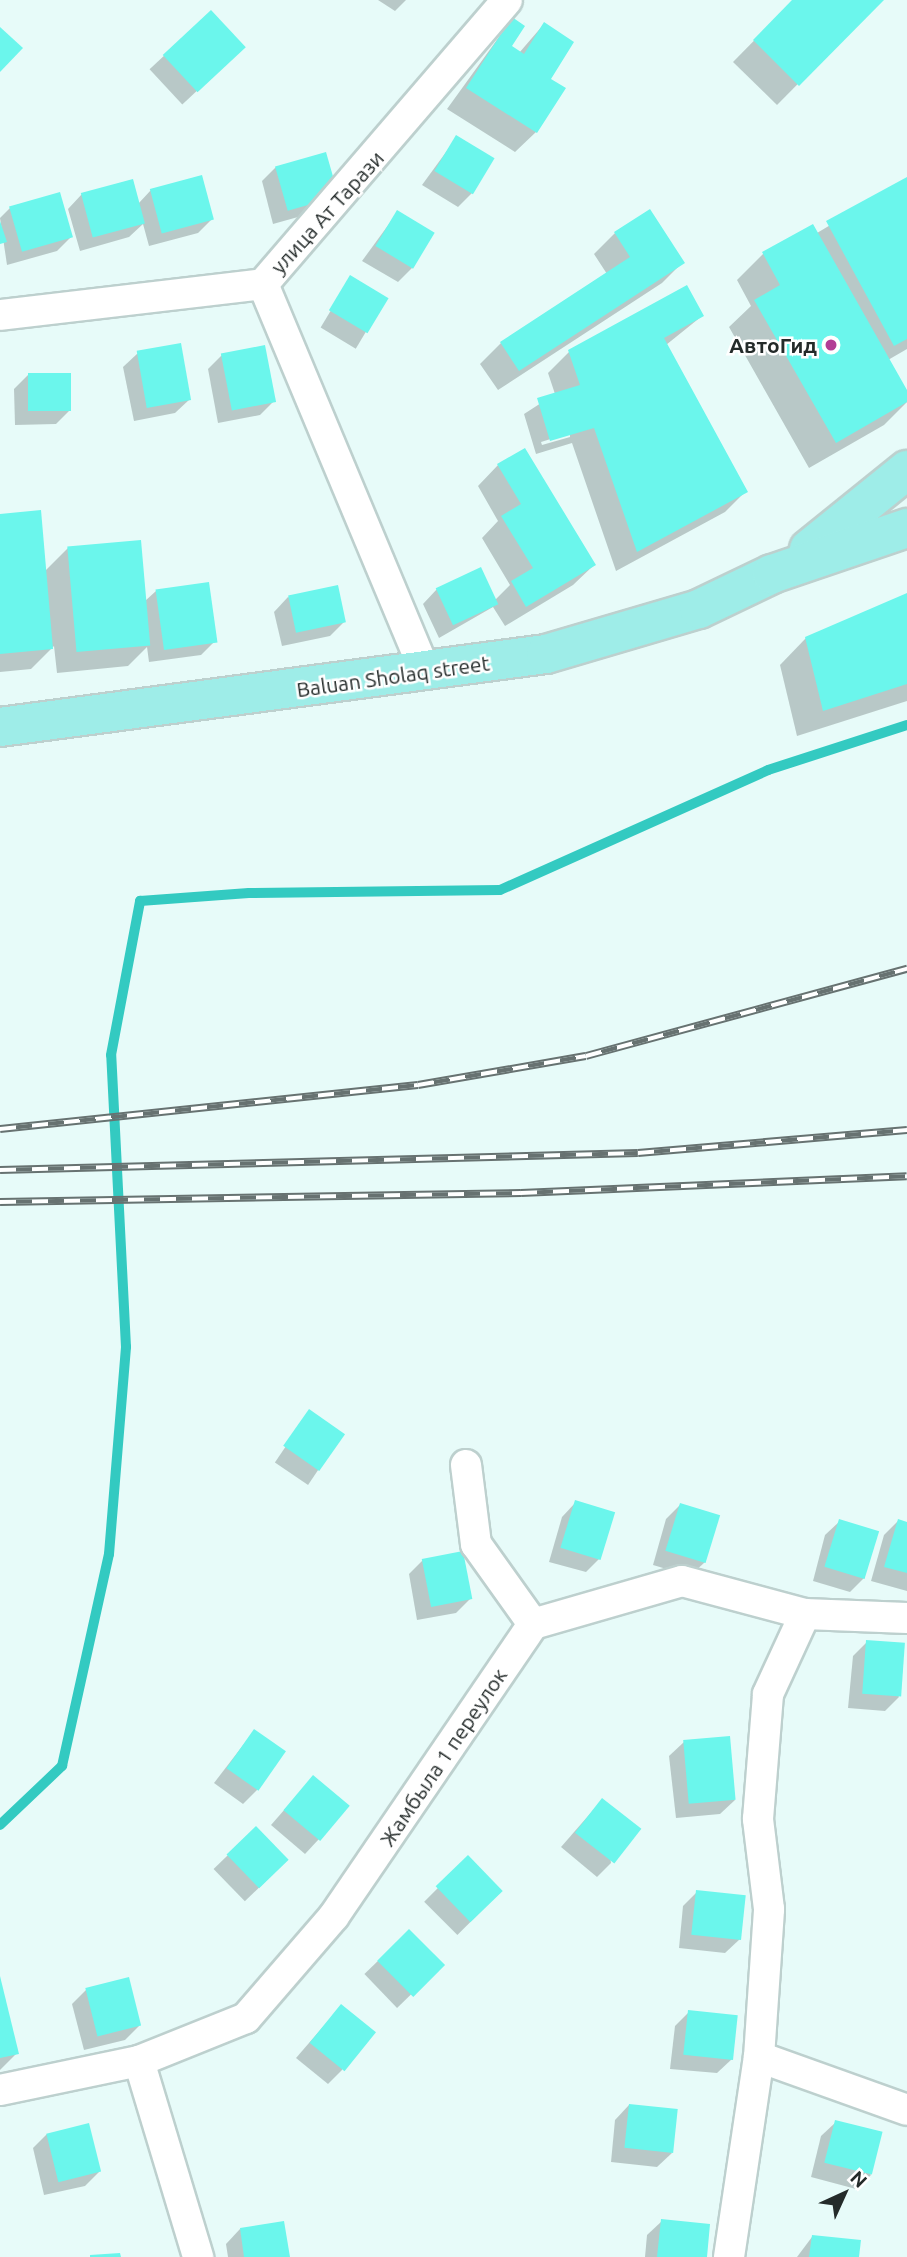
<!DOCTYPE html>
<meta charset="utf-8">
<style>
body{margin:0}
#map{position:relative;width:907px;height:2257px;overflow:hidden;background:#e7fbf9;font-family:Ubuntu,sans-serif}
div>[style]{position:absolute}
[style*='--x']{left:calc(var(--x)*1px);top:calc(var(--y)*1px);width:calc(var(--w)*1px);rotate:calc(var(--a)*1deg)}
.shadow>*{inset:0;background:#0003;transform-origin:0 0}
.stream>*{height:10px;margin:-5px;padding:0 5px;transform-origin:5px;border-radius:5px;background:#33cac1}
.building>*{inset:0;background:#6bf6ec;transform-origin:0 0}
.roads{filter:drop-shadow(2px 0 #bdd0ce) drop-shadow(-2px 0 #bdd0ce) drop-shadow(0 2px #bdd0ce) drop-shadow(0 -2px #bdd0ce)}
.minor>*{height:30px;margin:-15px;padding:0 15px;transform-origin:15px;border-radius:15px;background:#fff}
.primary>*{height:38px;margin:-19px;padding:0 19px;transform-origin:19px;border-radius:19px;background:#9eede8}
.rail>*{height:8px;margin-top:-4px;transform-origin:0;background:repeating-linear-gradient(90deg,#fff 0 16px,#677271 0 32px);box-sizing:border-box;border-block:2px solid #677271}
.dots>*{width:19px;height:19px;translate:-50% -50%;box-sizing:border-box;border:4px solid #fff;border-radius:50%}
span{translate:-50% -50%;white-space:nowrap;text-align:center;line-height:1.15;-webkit-text-stroke:5px #fff;paint-order:stroke}
.street-label{font-size:21px;color:#242b2a}
.poi-label{font-size:21px;color:#242b2a;font-weight:700}
.right{translate:-100% -50%;text-align:right}
.north{position:absolute;left:809px;top:2159px;width:70px;height:70px;-webkit-text-stroke:5px #fff;paint-order:stroke;rotate:45deg;font-size:19px;font-weight:700;line-height:28px;text-align:center;color:#242b2a}
.north::after{content:'';display:block;margin:auto;width:24px;height:32px;background:#242b2a;clip-path:polygon(50% 0,100% 100%,50% 72%,0 100%)}
</style>
<div id="map">
<div class="shadow">
<div style="clip-path:polygon(378px 0,406px 0,395px 11px)"></div>
<div style="clip-path:polygon(794px 0,881px 0,777px 105px,733px 62px)"></div>
<div style="left:211px;top:12px;width:48px;height:84px;rotate:47deg"></div>
<div style="clip-path:polygon(512px 19px,509px 47px,519px 53px,544px 24px,549px 79px,536px 132px,515px 152px,447px 109px)"></div>
<div style="clip-path:polygon(457px 137px,472px 193px,458px 207px,422px 185px)"></div>
<div style="clip-path:polygon(276px 167px,323px 210px,273px 224px,262px 181px)"></div>
<div style="clip-path:polygon(907px 179px,907px 349px,888px 360px,907px 402px,884px 425px,809px 468px,729px 327px,751px 306px,737px 280px,763px 254px,817px 233px)"></div>
<div style="clip-path:polygon(151px 190px,212px 219px,198px 233px,149px 246px,143px 224px,129px 237px,80px 251px,68px 209px,82px 194px,138px 204px)"></div>
<div style="clip-path:polygon(10px 208px,71px 237px,57px 251px,7px 265px,0 218px)"></div>
<div style="clip-path:polygon(397px 213px,412px 268px,398px 282px,362px 261px)"></div>
<div style="clip-path:polygon(615px 233px,682px 263px,662px 283px,498px 390px,480px 364px,501px 343px,607px 274px,594px 254px)"></div>
<div style="left:351px;top:277px;width:41px;height:59px;rotate:31deg"></div>
<div style="clip-path:polygon(evenodd,702px 316px,666px 345px,746px 491px,725px 512px,616px 571px,572px 443px,536px 454px,524px 414px,555px 394px,548px 373px,569px 352px,702px 316px,570px 433px,570px 437px,542px 445px,541px 442px,570px 433px)"></div>
<div style="clip-path:polygon(138px 353px,190px 399px,175px 413px,134px 421px,123px 367px)"></div>
<div style="clip-path:polygon(222px 355px,274px 401px,260px 415px,218px 423px,208px 369px)"></div>
<div style="clip-path:polygon(28px 375px,70px 410px,56px 424px,15px 425px,14px 389px)"></div>
<div style="clip-path:polygon(498px 465px,594px 565px,573px 585px,505px 626px,493px 607px,439px 638px,423px 604px,437px 589px,495px 600px,510px 585px,482px 538px,498px 521px,478px 486px)"></div>
<div style="clip-path:polygon(0 516px,45px 571px,68px 548px,145px 601px,156px 591px,215px 641px,201px 655px,149px 662px,147px 647px,128px 666px,57px 673px,54px 646px,31px 669px,0 672px)"></div>
<div style="clip-path:polygon(907px 595px,907px 701px,797px 736px,780px 665px,806px 638px)"></div>
<div style="clip-path:polygon(288px 597px,344px 622px,330px 636px,282px 646px,274px 612px)"></div>
<div style="left:309px;top:1412px;width:40px;height:61px;rotate:34deg"></div>
<div style="clip-path:polygon(576px 1502px,600px 1558px,586px 1572px,549px 1562px,562px 1517px)"></div>
<div style="clip-path:polygon(680px 1505px,705px 1562px,690px 1576px,653px 1565px,666px 1519px)"></div>
<div style="clip-path:polygon(840px 1521px,865px 1577px,850px 1592px,813px 1581px,825px 1535px)"></div>
<div style="clip-path:polygon(898px 1521px,907px 1524px,907px 1591px,871px 1581px,884px 1535px)"></div>
<div style="clip-path:polygon(423px 1560px,470px 1599px,456px 1613px,417px 1620px,409px 1574px)"></div>
<div style="clip-path:polygon(867px 1642px,899px 1697px,885px 1711px,848px 1708px,853px 1656px)"></div>
<div style="clip-path:polygon(254px 1731px,257px 1790px,243px 1804px,214px 1783px)"></div>
<div style="clip-path:polygon(684px 1742px,735px 1800px,720px 1814px,676px 1818px,669px 1756px)"></div>
<div style="clip-path:polygon(313px 1777px,319px 1839px,305px 1854px,271px 1825px)"></div>
<div style="clip-path:polygon(602px 1800px,611px 1863px,597px 1877px,561px 1847px)"></div>
<div style="left:256px;top:1828px;width:45px;height:59px;rotate:46deg"></div>
<div style="left:468px;top:1858px;width:47px;height:62px;rotate:45deg"></div>
<div style="clip-path:polygon(697px 1892px,740px 1939px,725px 1953px,679px 1948px,683px 1906px)"></div>
<div style="left:409px;top:1931px;width:47px;height:62px;rotate:46deg"></div>
<div style="clip-path:polygon(0 1979px,17px 2053px,0 2070px)"></div>
<div style="clip-path:polygon(86px 1990px,139px 2026px,125px 2040px,84px 2050px,72px 2004px)"></div>
<div style="clip-path:polygon(341px 2006px,342px 2070px,328px 2084px,296px 2058px)"></div>
<div style="clip-path:polygon(689px 2012px,732px 2059px,717px 2073px,670px 2069px,675px 2026px)"></div>
<div style="clip-path:polygon(629px 2105px,672px 2153px,657px 2167px,611px 2162px,615px 2120px)"></div>
<div style="clip-path:polygon(836px 2122px,871px 2175px,856px 2189px,811px 2177px,821px 2136px)"></div>
<div style="clip-path:polygon(47px 2134px,99px 2172px,85px 2186px,44px 2195px,33px 2148px)"></div>
<div style="clip-path:polygon(662px 2221px,705px 2257px,645px 2257px,647px 2235px)"></div>
<div style="clip-path:polygon(240px 2229px,288px 2257px,228px 2257px,226px 2244px)"></div>
<div style="clip-path:polygon(812px 2237px,857px 2257px,797px 2257px)"></div>
</div>
<div class="stream">
<div style="--x:0;--y:1825;--w:86;--a:-43.6"></div>
<div style="--x:62;--y:1766;--w:217;--a:-77.5"></div>
<div style="--x:109;--y:1554;--w:208;--a:-85.3"></div>
<div style="--x:126;--y:1347;--w:292;--a:-92.9"></div>
<div style="--x:111;--y:1055;--w:157;--a:-79.3"></div>
<div style="--x:140;--y:901;--w:109;--a:-4.2"></div>
<div style="--x:249;--y:893;--w:251;--a:-0.7"></div>
<div style="--x:500;--y:890;--w:294;--a:-24.1"></div>
<div style="--x:768;--y:770;--w:146;--a:-17.9"></div>
</div>
<div class="building">
<div style="clip-path:polygon(792px 0,884px 0,799px 86px,753px 40px)"></div>
<div style="left:211px;top:10px;width:51px;height:66px;rotate:47deg"></div>
<div style="clip-path:polygon(512px 17px,525px 26px,512px 46px,524px 54px,544px 22px,574px 42px,551px 79px,566px 88px,537px 133px,466px 88px)"></div>
<div style="clip-path:polygon(0 27px,23px 48px,0 72px)"></div>
<div style="left:456px;top:135px;width:45px;height:42px;rotate:31deg"></div>
<div style="left:326px;top:152px;width:46px;height:53px;rotate:74deg"></div>
<div style="left:202px;top:175px;width:46px;height:54px;rotate:75deg"></div>
<div style="clip-path:polygon(907px 177px,907px 339px,894px 346px,826px 221px)"></div>
<div style="left:133px;top:179px;width:46px;height:54px;rotate:75deg"></div>
<div style="left:60px;top:192px;width:47px;height:53px;rotate:74deg"></div>
<div style="clip-path:polygon(650px 209px,685px 263px,519px 371px,500px 342px,630px 257px,614px 232px)"></div>
<div style="left:397px;top:210px;width:44px;height:42px;rotate:31deg"></div>
<div style="clip-path:polygon(0 221px,7px 242px,0 244px)"></div>
<div style="clip-path:polygon(813px 224px,907px 390px,907px 402px,836px 443px,754px 300px,780px 285px,762px 252px)"></div>
<div style="left:350px;top:275px;width:45px;height:41px;rotate:31deg"></div>
<div style="clip-path:polygon(687px 285px,704px 316px,664px 338px,748px 492px,637px 552px,594px 428px,550px 441px,537px 398px,580px 385px,568px 350px)"></div>
<div style="left:181px;top:343px;width:58px;height:45px;rotate:80deg"></div>
<div style="left:265px;top:345px;width:58px;height:45px;rotate:79deg"></div>
<div style="left:28px;top:373px;width:43px;height:38px"></div>
<div style="clip-path:polygon(525px 448px,596px 565px,526px 607px,511px 581px,533px 568px,501px 516px,521px 504px,497px 464px)"></div>
<div style="clip-path:polygon(41px 510px,53px 649px,0 654px,0 514px)"></div>
<div style="left:141px;top:540px;width:106px;height:74px;rotate:85deg"></div>
<div style="left:481px;top:567px;width:41px;height:50px;rotate:65deg"></div>
<div style="left:209px;top:582px;width:61px;height:54px;rotate:82deg"></div>
<div style="left:338px;top:585px;width:38px;height:51px;rotate:78deg"></div>
<div style="clip-path:polygon(907px 593px,907px 684px,823px 711px,805px 637px)"></div>
<div style="left:309px;top:1409px;width:44px;height:45px;rotate:35deg"></div>
<div style="left:575px;top:1500px;width:42px;height:50px;rotate:17deg"></div>
<div style="left:680px;top:1503px;width:42px;height:50px;rotate:17deg"></div>
<div style="left:839px;top:1519px;width:42px;height:50px;rotate:17deg"></div>
<div style="clip-path:polygon(898px 1519px,907px 1522px,907px 1573px,884px 1567px)"></div>
<div style="left:463px;top:1551px;width:49px;height:42px;rotate:79deg"></div>
<div style="left:866px;top:1640px;width:39px;height:54px;rotate:4deg"></div>
<div style="left:254px;top:1729px;width:39px;height:48px;rotate:35deg"></div>
<div style="left:730px;top:1736px;width:64px;height:47px;rotate:85deg"></div>
<div style="left:313px;top:1775px;width:48px;height:46px;rotate:40deg"></div>
<div style="left:602px;top:1798px;width:50px;height:44px;rotate:38deg"></div>
<div style="left:256px;top:1826px;width:47px;height:41px;rotate:46deg"></div>
<div style="left:468px;top:1855px;width:50px;height:45px;rotate:46deg"></div>
<div style="left:696px;top:1890px;width:50px;height:45px;rotate:6deg"></div>
<div style="left:409px;top:1929px;width:51px;height:45px;rotate:45deg"></div>
<div style="clip-path:polygon(0 1976px,19px 2054px,0 2058px)"></div>
<div style="left:129px;top:1977px;width:50px;height:45px;rotate:76deg"></div>
<div style="left:341px;top:2004px;width:45px;height:50px;rotate:39deg"></div>
<div style="left:688px;top:2010px;width:50px;height:45px;rotate:6deg"></div>
<div style="left:629px;top:2104px;width:49px;height:44px;rotate:6deg"></div>
<div style="left:835px;top:2120px;width:49px;height:44px;rotate:14deg"></div>
<div style="left:89px;top:2123px;width:50px;height:44px;rotate:76deg"></div>
<div style="clip-path:polygon(661px 2219px,710px 2224px,707px 2257px,657px 2257px)"></div>
<div style="clip-path:polygon(284px 2221px,290px 2257px,244px 2257px,240px 2228px)"></div>
<div style="clip-path:polygon(812px 2235px,861px 2240px,859px 2257px,809px 2257px)"></div>
<div style="clip-path:polygon(120px 2253px,121px 2257px,90px 2257px,90px 2255px)"></div>
</div>
<div class="roads">
<div class="minor">
<div style="--x:263;--y:284;--w:422;--a:67.3"></div>
<div style="--x:0;--y:315;--w:265;--a:-6.7"></div>
<div style="--x:263;--y:284;--w:374;--a:-49.3"></div>
<div style="--x:466;--y:1465;--w:80;--a:82.8"></div>
<div style="--x:476;--y:1544;--w:98;--a:54.5"></div>
<div style="--x:759;--y:2057;--w:157;--a:19.7"></div>
<div style="--x:139;--y:2061;--w:205;--a:73.2"></div>
<div style="--x:0;--y:2090;--w:142;--a:-11.8"></div>
<div style="--x:139;--y:2061;--w:115;--a:-21.9"></div>
<div style="--x:246;--y:2018;--w:135;--a:-49.2"></div>
<div style="--x:334;--y:1916;--w:353;--a:-55.7"></div>
<div style="--x:533;--y:1624;--w:155;--a:-16.1"></div>
<div style="--x:682;--y:1581;--w:127;--a:15"></div>
<div style="--x:805;--y:1614;--w:102;--a:2.2"></div>
<div style="--x:729;--y:2257;--w:202;--a:-81.5"></div>
<div style="--x:759;--y:2057;--w:148;--a:-86.1"></div>
<div style="--x:769;--y:1909;--w:91;--a:-97"></div>
<div style="--x:758;--y:1819;--w:125;--a:-85.4"></div>
<div style="--x:768;--y:1694;--w:88;--a:-65.2"></div>
</div>
<div class="primary">
<div style="--x:809;--y:549;--w:126;--a:-38.9"></div>
<div style="--x:0;--y:727;--w:551;--a:-7.62"></div>
<div style="--x:546;--y:654;--w:159;--a:-16.4"></div>
<div style="--x:699;--y:609;--w:81;--a:-25.6"></div>
<div style="--x:772;--y:574;--w:143;--a:-18.8"></div>
</div>
</div>
<div class="rail">
<div style="--x:0;--y:1129;--w:420;--a:-6"></div>
<div style="--x:418;--y:1085;--w:170;--a:-9.8"></div>
<div style="--x:586;--y:1056;--w:333;--a:-15.2"></div>
<div style="--x:0;--y:1170;--w:638;--a:-1.53"></div>
<div style="--x:638;--y:1153;--w:270;--a:-4.9"></div>
<div style="--x:0;--y:1202;--w:521;--a:-0.99"></div>
<div style="--x:521;--y:1193;--w:386;--a:-2.5"></div>
</div>
<div class="dots">
<div style="left:831px;top:345px;background:#b23d95"></div>
</div>
<div class="street-label">
<span style="left:327px;top:212px;rotate:-48deg">улица Ат Тарази</span>
<span style="left:393px;top:676px;rotate:-8deg">Baluan Sholaq street</span>
<span style="left:443px;top:1757px;rotate:-56deg">Жамбыла 1 переулок</span>
</div>
<div class="poi-label">
<span class="right" style="left:817px;top:345px">АвтоГид</span>
</div>
<div class="north">N</div>
</div>
